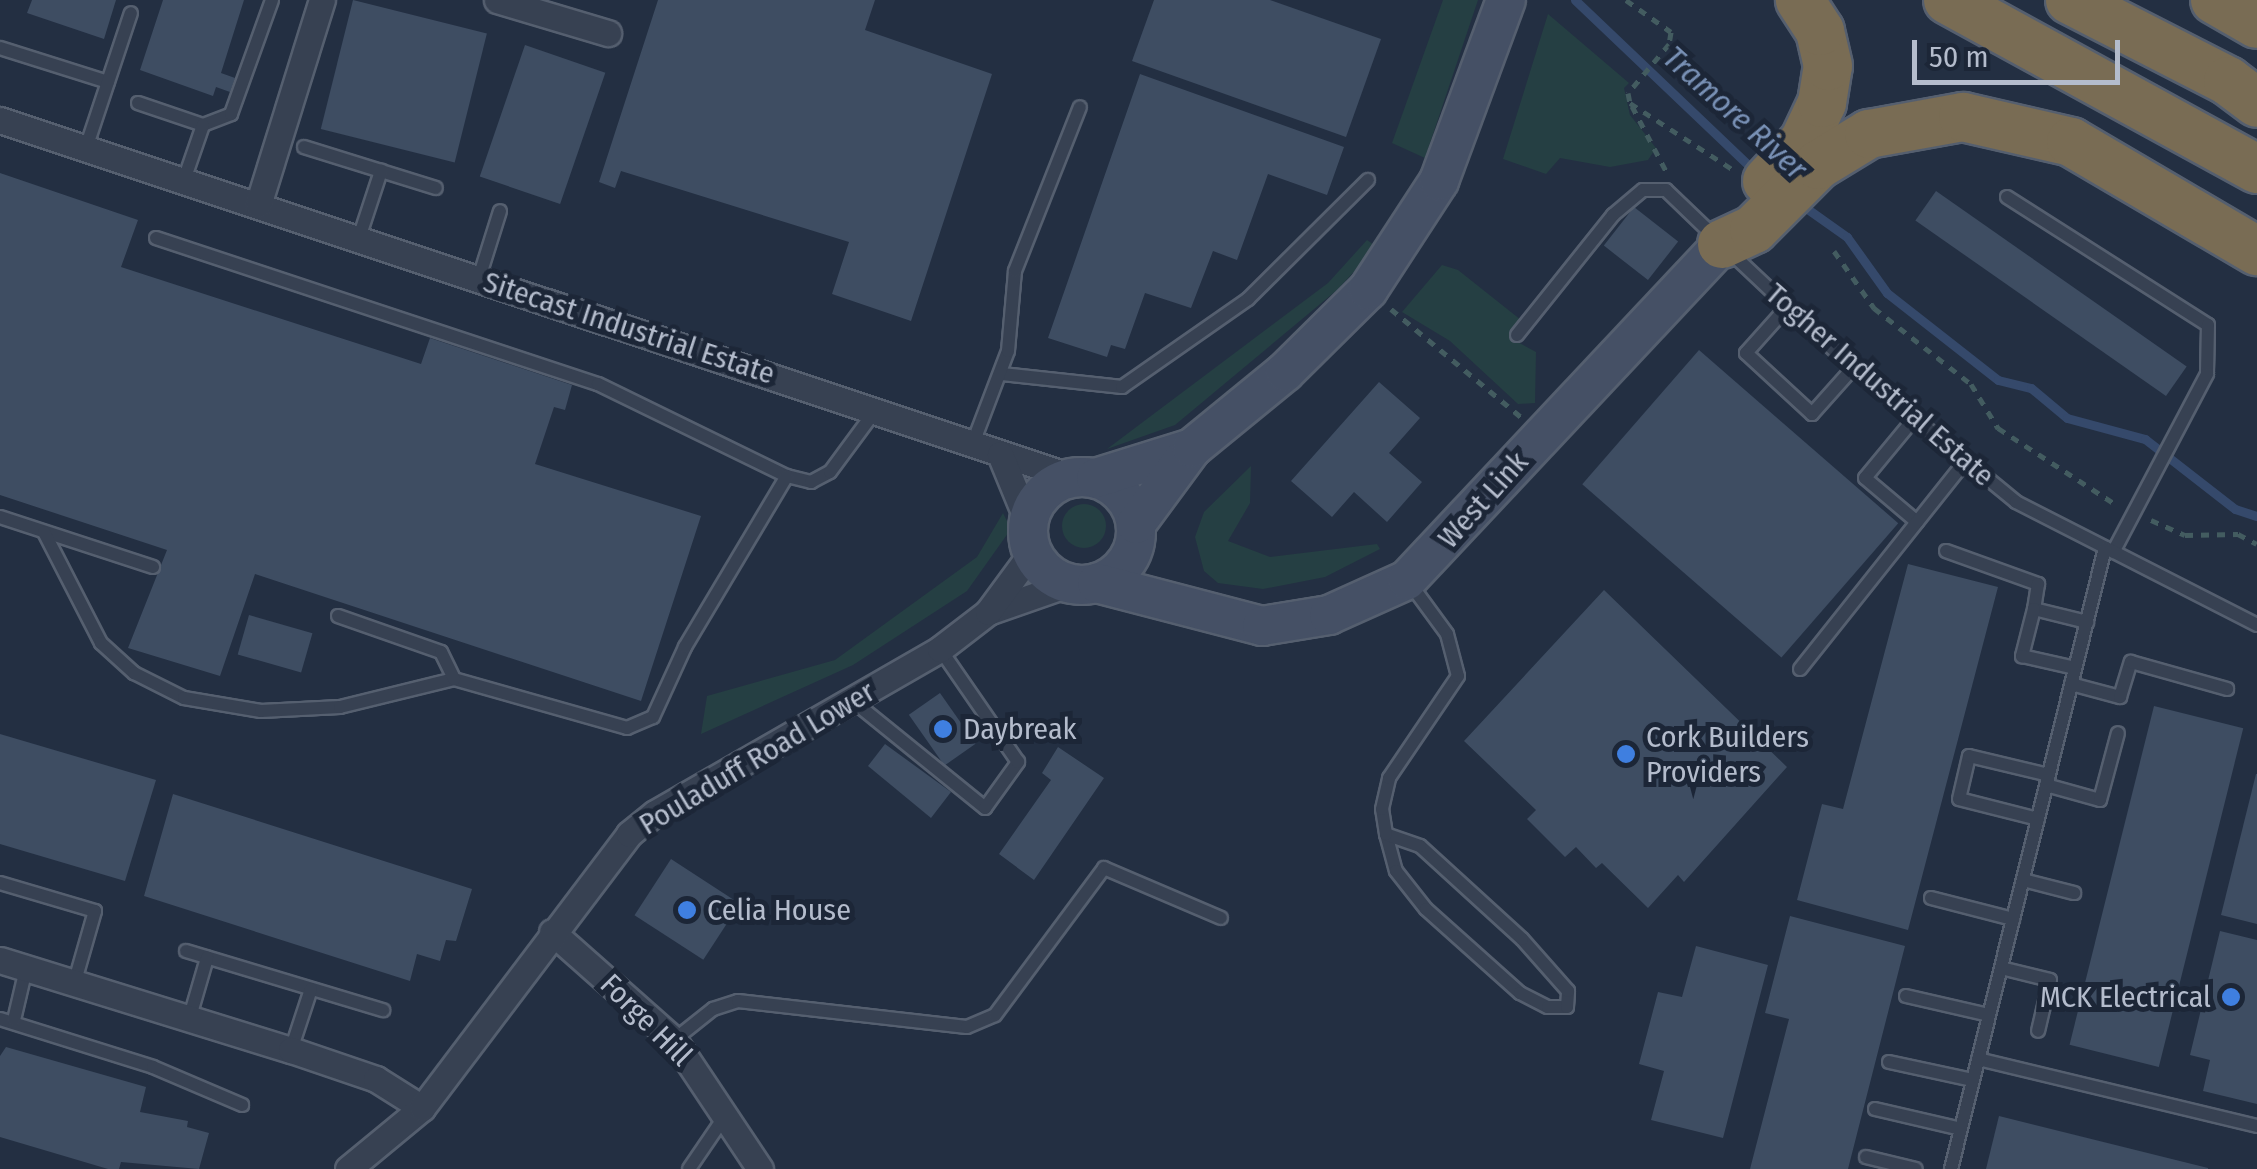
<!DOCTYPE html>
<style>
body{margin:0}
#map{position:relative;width:2257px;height:1169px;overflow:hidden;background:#232f42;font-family:"Fira Sans Condensed",sans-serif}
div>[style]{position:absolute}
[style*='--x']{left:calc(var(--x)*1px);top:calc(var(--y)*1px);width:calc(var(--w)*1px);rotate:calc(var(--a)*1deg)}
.green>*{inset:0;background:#253f43}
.round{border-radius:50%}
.stream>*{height:9px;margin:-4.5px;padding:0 4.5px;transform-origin:4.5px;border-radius:4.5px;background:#35496b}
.building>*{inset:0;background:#3e4d62;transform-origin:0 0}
.path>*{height:5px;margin-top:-2.5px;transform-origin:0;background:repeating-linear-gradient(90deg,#435c60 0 8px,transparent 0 16px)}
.roads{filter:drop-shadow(2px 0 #555f6f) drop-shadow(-2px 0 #555f6f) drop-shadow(0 2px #555f6f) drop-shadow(0 -2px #555f6f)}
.lane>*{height:12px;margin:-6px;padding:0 6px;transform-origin:6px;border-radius:6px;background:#374152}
.street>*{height:25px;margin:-12.5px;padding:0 12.5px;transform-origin:12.5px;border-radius:12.5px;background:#374152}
.secondary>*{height:38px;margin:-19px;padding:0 19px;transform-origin:19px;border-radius:19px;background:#455065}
.secondary>.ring{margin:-19px;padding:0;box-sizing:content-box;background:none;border:38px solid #455065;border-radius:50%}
.highway>*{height:48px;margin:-24px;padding:0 24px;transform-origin:24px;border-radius:24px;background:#796c54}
.dots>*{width:28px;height:28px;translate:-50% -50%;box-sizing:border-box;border:5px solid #1c2637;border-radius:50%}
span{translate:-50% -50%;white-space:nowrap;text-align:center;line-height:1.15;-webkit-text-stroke:10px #1c2637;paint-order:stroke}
.street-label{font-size:30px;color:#b4bccc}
.poi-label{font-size:30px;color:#b4bccc}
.left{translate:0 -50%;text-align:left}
.right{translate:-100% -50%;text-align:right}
.water-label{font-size:32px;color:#7991b6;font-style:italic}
.scale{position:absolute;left:1912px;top:40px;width:208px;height:45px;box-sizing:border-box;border:5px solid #b4bccc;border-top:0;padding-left:12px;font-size:30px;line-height:35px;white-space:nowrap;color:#b4bccc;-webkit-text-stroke:8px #1c2637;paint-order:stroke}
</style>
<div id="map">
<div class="green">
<div style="clip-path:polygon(1443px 0,1478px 0,1425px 158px,1392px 143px)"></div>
<div style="clip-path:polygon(1548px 14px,1629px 83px,1624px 88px,1630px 115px,1656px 148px,1648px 160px,1610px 167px,1560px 158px,1546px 174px,1503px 159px)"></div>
<div style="clip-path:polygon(1367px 240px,1377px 247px,1337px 290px,1175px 425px,1107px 449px,1328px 283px)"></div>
<div style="clip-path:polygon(1442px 265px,1458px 270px,1521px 320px,1510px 338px,1536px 352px,1535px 403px,1518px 404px,1450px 341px,1402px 312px)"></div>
<div style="clip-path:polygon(1251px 466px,1250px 503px,1228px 541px,1270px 557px,1377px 544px,1380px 549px,1325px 577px,1263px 589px,1218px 583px,1204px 571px,1195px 537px,1204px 512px)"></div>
<div class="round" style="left:1062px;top:504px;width:44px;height:44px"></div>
<div style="clip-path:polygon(1003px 513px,1011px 529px,967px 591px,853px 665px,701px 734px,707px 696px,835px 660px,977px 557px)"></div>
</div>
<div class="stream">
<div style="--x:1575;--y:0;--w:253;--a:43.6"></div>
<div style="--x:1799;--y:203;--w:59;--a:35.3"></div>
<div style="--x:1847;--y:237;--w:69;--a:54.5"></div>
<div style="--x:1887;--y:293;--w:141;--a:38.1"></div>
<div style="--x:1998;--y:380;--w:34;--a:14"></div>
<div style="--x:2031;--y:388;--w:47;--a:39.8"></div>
<div style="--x:2067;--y:418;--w:81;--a:15.1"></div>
<div style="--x:2145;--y:439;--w:114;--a:37.9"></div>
<div style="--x:2235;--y:509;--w:23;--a:18"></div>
</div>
<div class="building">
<div style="clip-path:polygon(32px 0,116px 0,104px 39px,27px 13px)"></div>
<div style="clip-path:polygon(163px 0,244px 0,221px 73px,235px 78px,230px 92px,216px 87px,213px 96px,140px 70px)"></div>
<div style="left:353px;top:0;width:138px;height:133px;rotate:14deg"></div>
<div style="clip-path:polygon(658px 0,875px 0,865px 30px,992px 74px,911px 321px,832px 294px,849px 242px,621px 171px,615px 188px,599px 182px)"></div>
<div style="clip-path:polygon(1154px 0,1270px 0,1381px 39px,1346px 137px,1132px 61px)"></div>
<div style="left:525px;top:45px;width:85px;height:139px;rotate:19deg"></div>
<div style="clip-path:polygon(1140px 74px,1344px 147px,1327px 195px,1268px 174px,1237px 260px,1213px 251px,1191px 308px,1145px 293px,1125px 349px,1111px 345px,1107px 357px,1048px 338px)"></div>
<div style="clip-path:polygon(0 173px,138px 220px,121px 267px,421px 364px,430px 338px,572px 385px,565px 410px,554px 407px,535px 464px,701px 516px,641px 701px,255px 574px,220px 676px,128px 648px,167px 550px,0 495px)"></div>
<div style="left:1936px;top:191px;width:306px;height:36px;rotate:35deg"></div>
<div style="left:1634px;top:207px;width:56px;height:49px;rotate:38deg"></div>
<div style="left:1699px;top:350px;width:264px;height:178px;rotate:41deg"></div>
<div style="clip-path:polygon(1379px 382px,1420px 418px,1389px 453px,1422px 482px,1387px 522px,1354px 492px,1332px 517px,1291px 481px)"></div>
<div style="clip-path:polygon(1908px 564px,1998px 587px,1908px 930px,1797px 900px,1822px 804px,1843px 809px)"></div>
<div style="clip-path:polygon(1604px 590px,1787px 767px,1684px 882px,1678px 875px,1648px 908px,1602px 863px,1596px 868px,1576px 847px,1565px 857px,1527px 819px,1536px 810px,1464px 741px)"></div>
<div style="left:249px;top:615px;width:66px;height:41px;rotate:16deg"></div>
<div style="left:940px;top:693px;width:62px;height:38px;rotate:55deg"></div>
<div style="left:2154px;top:706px;width:92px;height:349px;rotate:14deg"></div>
<div style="clip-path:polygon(0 734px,156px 780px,125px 881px,0 844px)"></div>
<div style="clip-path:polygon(885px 744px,951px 792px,931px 818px,868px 766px)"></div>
<div style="clip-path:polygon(1058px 747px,1104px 778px,1034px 880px,999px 854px,1051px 780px,1042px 773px)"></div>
<div style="clip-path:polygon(2256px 774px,2257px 774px,2257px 924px,2221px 915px)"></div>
<div style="clip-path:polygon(173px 794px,472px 889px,456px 941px,446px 940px,440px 961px,417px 954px,410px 981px,144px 896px)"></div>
<div style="left:671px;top:859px;width:82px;height:67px;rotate:33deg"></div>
<div style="clip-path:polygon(1790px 916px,1905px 946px,1848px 1169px,1750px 1169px,1789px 1019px,1765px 1013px)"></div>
<div style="clip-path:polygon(2220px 931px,2257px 940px,2257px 1104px,2203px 1091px,2210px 1060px,2190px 1055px)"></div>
<div style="clip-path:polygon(1696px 946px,1768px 965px,1723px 1138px,1651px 1120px,1664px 1071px,1639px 1064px,1658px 992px,1682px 997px)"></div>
<div style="clip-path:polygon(6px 1047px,146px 1087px,140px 1112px,188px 1121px,187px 1127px,209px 1133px,199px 1169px,121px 1162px,119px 1169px,108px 1169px,0 1137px,0 1056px)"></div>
<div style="clip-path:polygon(1999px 1116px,2208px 1168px,2208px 1169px,1986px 1169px)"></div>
</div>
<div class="path">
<div style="--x:1626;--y:0;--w:55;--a:35.4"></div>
<div style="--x:1671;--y:32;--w:12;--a:99"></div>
<div style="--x:1669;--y:44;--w:64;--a:129.9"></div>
<div style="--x:1628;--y:93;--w:10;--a:79"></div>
<div style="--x:1630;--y:103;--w:121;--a:32.9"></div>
<div style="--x:1632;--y:106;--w:73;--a:62.4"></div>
<div style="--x:1834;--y:251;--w:70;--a:54.9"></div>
<div style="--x:1874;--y:308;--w:123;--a:38.1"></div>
<div style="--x:1971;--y:384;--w:52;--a:58.5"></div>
<div style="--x:1998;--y:428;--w:143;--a:33"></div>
<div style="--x:1391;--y:309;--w:169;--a:39.7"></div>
<div style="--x:2151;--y:520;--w:37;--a:24"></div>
<div style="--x:2185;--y:535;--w:53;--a:-1.1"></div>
<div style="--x:2238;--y:534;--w:21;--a:28"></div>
</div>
<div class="roads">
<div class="lane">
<div style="--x:0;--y:48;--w:113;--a:17.5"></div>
<div style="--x:138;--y:103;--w:69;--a:18.7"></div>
<div style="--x:203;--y:125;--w:30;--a:-21"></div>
<div style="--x:231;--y:114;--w:121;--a:-70.2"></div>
<div style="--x:304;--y:147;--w:138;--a:17.3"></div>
<div style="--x:86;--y:148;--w:142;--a:-71.6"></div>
<div style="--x:184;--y:180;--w:58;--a:-70.9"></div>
<div style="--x:2007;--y:197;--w:238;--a:32.5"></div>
<div style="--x:2208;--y:325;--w:49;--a:91.2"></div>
<div style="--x:2207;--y:374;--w:201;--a:117.8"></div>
<div style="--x:156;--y:238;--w:465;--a:18.3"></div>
<div style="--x:598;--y:384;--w:210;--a:26"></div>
<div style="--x:787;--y:476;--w:25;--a:14"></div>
<div style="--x:811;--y:482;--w:21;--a:-28"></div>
<div style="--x:830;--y:472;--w:76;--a:-53.6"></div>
<div style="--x:359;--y:238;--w:71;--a:-71.8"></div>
<div style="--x:1729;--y:251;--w:170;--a:43.3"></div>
<div style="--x:1853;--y:368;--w:211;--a:39.4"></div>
<div style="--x:2016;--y:502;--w:271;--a:27"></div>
<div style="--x:479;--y:278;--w:70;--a:-72.6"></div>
<div style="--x:1788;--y:306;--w:63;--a:131.8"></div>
<div style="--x:1746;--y:353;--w:90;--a:42.7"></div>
<div style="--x:1812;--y:414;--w:62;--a:-48.3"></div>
<div style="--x:1517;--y:335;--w:154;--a:-51.3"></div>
<div style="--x:1613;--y:215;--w:39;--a:-40"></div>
<div style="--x:1643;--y:190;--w:23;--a:0"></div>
<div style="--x:1666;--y:190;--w:68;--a:43.8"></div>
<div style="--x:1002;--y:374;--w:121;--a:6.2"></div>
<div style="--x:1122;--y:387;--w:154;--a:-34.9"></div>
<div style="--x:1248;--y:299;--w:169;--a:-44.8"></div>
<div style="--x:1913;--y:420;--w:75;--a:129.6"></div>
<div style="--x:1865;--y:478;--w:68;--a:40.2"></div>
<div style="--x:973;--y:443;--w:98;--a:-69.2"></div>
<div style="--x:1008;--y:351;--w:80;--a:-85"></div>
<div style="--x:1015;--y:271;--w:176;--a:-68.4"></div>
<div style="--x:0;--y:517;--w:161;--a:18.1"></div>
<div style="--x:44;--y:532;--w:125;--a:62.8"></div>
<div style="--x:101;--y:643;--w:45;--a:42.3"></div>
<div style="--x:134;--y:673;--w:56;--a:26.6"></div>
<div style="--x:184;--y:698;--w:78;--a:9.6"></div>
<div style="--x:261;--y:711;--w:79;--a:-2.9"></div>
<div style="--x:340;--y:707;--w:117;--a:-13.8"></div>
<div style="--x:454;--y:679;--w:180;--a:15.8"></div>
<div style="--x:627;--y:728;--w:28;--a:-23"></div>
<div style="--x:653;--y:717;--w:77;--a:-65.4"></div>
<div style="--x:685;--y:647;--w:199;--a:-59.2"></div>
<div style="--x:1946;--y:551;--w:98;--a:19.7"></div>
<div style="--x:2038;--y:584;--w:25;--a:99"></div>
<div style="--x:2034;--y:609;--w:55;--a:13.8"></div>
<div style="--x:2034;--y:609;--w:49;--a:104.3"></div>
<div style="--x:2022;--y:656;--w:54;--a:12.8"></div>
<div style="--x:338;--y:616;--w:109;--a:19.3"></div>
<div style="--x:441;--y:652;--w:30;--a:64"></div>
<div style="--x:1800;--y:669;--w:263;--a:-51.5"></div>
<div style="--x:2071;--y:684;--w:51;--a:14.9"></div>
<div style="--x:2120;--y:697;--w:37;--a:-73"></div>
<div style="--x:2131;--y:662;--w:100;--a:15.7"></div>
<div style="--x:853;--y:701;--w:170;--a:39"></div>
<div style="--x:985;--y:808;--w:57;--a:-54.3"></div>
<div style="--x:1018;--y:762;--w:137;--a:-124.6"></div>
<div style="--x:2046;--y:785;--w:56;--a:15.5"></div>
<div style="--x:2100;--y:800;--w:69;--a:-75"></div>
<div style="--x:2038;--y:819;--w:81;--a:-165.8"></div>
<div style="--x:1959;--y:799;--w:44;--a:-76.9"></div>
<div style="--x:1969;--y:756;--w:82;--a:13.4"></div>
<div style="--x:1386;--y:834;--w:38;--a:75"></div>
<div style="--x:1396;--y:871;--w:48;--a:51.7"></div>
<div style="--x:1426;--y:909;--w:126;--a:41.8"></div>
<div style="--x:1520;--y:993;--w:31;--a:27"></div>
<div style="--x:1548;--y:1007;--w:19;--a:0"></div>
<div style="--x:1567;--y:1007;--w:16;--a:-86"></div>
<div style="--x:1568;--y:991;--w:69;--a:-131.5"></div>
<div style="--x:1522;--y:939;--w:138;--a:-137.6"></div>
<div style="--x:1420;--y:846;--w:36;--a:-161"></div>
<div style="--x:1386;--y:834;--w:25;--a:-99"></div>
<div style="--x:1382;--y:809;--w:32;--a:-77"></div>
<div style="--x:1389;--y:778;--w:123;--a:-55.9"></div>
<div style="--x:1458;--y:676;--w:43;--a:-104.7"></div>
<div style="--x:1447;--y:634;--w:64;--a:-126.2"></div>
<div style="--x:2023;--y:880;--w:53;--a:14.3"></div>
<div style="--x:0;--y:883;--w:99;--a:16.4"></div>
<div style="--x:95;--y:911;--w:76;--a:106"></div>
<div style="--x:1931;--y:898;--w:85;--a:14.4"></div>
<div style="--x:186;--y:951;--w:206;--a:16.7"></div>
<div style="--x:2001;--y:968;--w:50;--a:13.8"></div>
<div style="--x:2050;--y:980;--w:52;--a:103.2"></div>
<div style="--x:1906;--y:996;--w:85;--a:12.9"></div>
<div style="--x:0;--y:1019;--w:160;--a:17.4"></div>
<div style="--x:153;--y:1067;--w:97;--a:23.1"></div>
<div style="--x:14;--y:1020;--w:52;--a:-76.8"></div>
<div style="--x:189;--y:1020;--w:65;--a:-73.8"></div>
<div style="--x:674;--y:1040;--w:50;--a:-38.5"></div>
<div style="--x:713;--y:1009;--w:26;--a:-18"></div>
<div style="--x:738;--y:1001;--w:230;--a:6.5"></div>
<div style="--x:967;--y:1027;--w:30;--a:-23"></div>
<div style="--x:995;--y:1015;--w:183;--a:-53.4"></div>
<div style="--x:1104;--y:868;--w:127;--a:23.1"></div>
<div style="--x:291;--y:1050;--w:64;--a:-71.8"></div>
<div style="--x:1978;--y:1059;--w:287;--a:13.5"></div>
<div style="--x:1889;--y:1062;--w:86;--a:12.1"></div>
<div style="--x:1875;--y:1109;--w:88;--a:13.1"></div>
<div style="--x:1866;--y:1157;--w:51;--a:13.5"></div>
<div style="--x:689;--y:1169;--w:68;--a:-55.8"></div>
<div style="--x:1951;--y:1169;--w:640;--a:-76.07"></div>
</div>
<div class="street">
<div style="--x:497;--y:0;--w:116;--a:16.6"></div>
<div style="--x:0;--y:120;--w:1130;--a:18.42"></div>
<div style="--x:258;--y:205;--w:215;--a:-72.7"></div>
<div style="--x:1000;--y:454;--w:74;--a:67.6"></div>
<div style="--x:988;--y:612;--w:85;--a:-19.3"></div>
<div style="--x:552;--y:932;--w:163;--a:41.5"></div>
<div style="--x:674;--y:1040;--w:155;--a:56.3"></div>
<div style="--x:0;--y:960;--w:305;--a:17.2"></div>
<div style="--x:291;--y:1050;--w:90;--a:18.8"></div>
<div style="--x:376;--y:1079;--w:54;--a:32.2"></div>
<div style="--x:348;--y:1169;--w:96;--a:-39.5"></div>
<div style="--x:422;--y:1108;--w:343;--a:-52.9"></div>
<div style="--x:629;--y:834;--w:33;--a:-39"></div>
<div style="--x:655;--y:813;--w:329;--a:-29.9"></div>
<div style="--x:940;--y:649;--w:61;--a:-37.6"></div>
<div style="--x:988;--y:612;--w:74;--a:-53.7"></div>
</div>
<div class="secondary">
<div class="ring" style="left:1028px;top:477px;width:70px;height:70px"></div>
<div style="--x:1096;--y:478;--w:101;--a:-17.4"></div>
<div style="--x:1136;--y:524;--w:94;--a:-53.6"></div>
<div style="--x:1192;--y:448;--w:120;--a:-39.3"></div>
<div style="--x:1285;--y:372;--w:117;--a:-44.7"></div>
<div style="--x:1368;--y:290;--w:130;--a:-56.9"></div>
<div style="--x:1439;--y:181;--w:193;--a:-69.7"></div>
<div style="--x:1097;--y:583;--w:171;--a:14.6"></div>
<div style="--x:1262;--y:626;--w:68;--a:-9.3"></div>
<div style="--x:1329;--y:615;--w:85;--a:-24.2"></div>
<div style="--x:1407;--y:580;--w:461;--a:-46.8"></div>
</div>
<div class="highway">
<div style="--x:1948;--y:0;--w:352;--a:28.7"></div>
<div style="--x:2070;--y:0;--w:178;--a:27.1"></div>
<div style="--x:2228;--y:81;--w:36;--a:37"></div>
<div style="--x:2215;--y:0;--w:48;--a:29.7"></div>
<div style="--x:1767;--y:181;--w:54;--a:-47.2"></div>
<div style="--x:1804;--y:141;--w:42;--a:-64.7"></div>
<div style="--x:1822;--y:103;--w:37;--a:-81"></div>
<div style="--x:1828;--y:66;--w:36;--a:-103"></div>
<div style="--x:1820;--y:31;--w:37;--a:-123"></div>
<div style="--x:1722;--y:244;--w:35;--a:-25"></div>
<div style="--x:1754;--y:229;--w:91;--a:-45"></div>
<div style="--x:1818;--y:165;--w:60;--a:-31.3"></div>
<div style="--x:1869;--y:134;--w:96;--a:-10.3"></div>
<div style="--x:1963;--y:117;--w:111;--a:13"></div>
<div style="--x:2071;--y:142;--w:216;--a:30.4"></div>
</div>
</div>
<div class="dots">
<div style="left:943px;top:729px;background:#3f7fe0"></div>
<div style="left:1626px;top:754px;background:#3f7fe0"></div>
<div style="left:687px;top:910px;background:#3f7fe0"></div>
<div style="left:2231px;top:997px;background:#3f7fe0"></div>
</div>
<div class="street-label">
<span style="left:629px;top:328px;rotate:18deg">Sitecast Industrial Estate</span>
<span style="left:1880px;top:385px;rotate:41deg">Togher Industrial Estate</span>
<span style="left:1483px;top:500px;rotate:-48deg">West Link</span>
<span style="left:757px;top:758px;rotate:-31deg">Pouladuff Road Lower</span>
<span style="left:646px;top:1020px;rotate:45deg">Forge Hill</span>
</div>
<div class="poi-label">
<span class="left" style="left:963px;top:729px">Daybreak</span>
<span class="left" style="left:1646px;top:754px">Cork Builders<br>Providers</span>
<span class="left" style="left:707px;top:910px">Celia House</span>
<span class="right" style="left:2211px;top:997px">MCK Electrical</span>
</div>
<div class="water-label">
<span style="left:1735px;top:113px;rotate:42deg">Tramore River</span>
</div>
<div class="scale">50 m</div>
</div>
